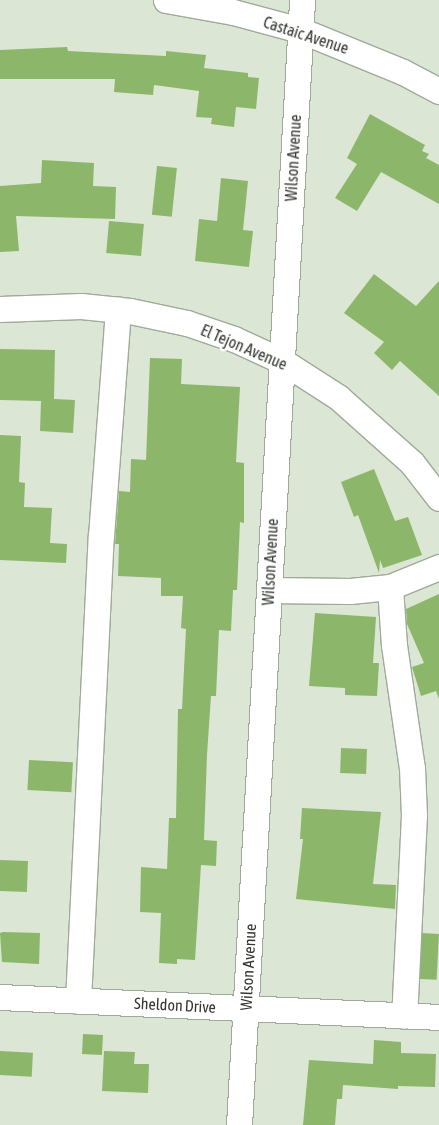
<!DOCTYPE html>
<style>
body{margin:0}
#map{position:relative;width:439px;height:1125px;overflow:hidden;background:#dbe6d4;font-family:"Asap Condensed",sans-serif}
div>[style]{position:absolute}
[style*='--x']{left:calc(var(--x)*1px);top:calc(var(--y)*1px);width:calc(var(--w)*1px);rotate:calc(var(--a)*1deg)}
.building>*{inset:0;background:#8cb76b;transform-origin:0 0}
.roads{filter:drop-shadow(1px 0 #9faa98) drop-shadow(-1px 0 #9faa98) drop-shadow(0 1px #9faa98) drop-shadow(0 -1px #9faa98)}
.minor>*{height:25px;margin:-12.5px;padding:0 12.5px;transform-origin:12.5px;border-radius:12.5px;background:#fff}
span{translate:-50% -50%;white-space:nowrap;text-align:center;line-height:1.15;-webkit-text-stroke:5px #fff;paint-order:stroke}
.street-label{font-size:16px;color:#333730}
</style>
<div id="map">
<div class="building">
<div style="clip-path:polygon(67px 47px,68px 51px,166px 56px,166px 51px,206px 55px,204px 68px,248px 73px,248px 77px,259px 78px,256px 109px,236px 107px,234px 127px,211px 124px,212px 118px,196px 117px,199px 91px,154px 85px,153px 95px,114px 92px,115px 79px,0 79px,0 50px)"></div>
<div style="clip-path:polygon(370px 114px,425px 145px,422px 151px,429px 154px,426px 158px,439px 165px,439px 204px,381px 172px,357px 211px,335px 198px,357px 164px,347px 158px)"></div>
<div style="clip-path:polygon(42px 160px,94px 163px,93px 186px,116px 187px,115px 219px,16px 216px,19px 251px,0 252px,0 186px,41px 183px)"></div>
<div style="left:157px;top:166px;width:20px;height:49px;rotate:6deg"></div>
<div style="clip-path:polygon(221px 178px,248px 181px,243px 230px,253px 231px,249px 267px,195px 261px,199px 219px,217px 221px)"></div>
<div style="left:109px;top:221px;width:35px;height:32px;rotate:5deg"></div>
<div style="clip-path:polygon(374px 274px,416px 306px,439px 281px,439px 396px,400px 361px,392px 370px,374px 353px,384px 342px,344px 313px)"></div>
<div style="clip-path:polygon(0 349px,55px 350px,54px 399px,75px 400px,73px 433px,40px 431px,41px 401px,0 400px)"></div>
<div style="clip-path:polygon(150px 358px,182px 359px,181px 384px,240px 387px,236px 462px,244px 463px,244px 523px,240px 522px,237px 590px,233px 590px,231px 631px,219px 630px,216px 696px,211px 696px,207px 755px,204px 840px,217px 841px,216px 866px,201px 865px,195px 960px,177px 959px,177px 964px,159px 963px,161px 913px,140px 912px,141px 867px,167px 869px,169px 818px,176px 818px,178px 709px,182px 709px,186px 629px,181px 628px,183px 596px,161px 596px,161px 578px,118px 576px,119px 544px,115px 544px,119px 491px,130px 492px,131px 459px,146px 460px)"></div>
<div style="clip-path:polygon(0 435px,21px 436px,19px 482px,25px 483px,24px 507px,52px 508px,50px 543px,67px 544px,66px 563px,0 560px)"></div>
<div style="clip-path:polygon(374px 469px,395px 521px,408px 517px,422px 555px,383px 568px,380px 560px,379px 573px,358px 515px,354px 517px,341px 482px)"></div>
<div style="clip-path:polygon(439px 594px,439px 699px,436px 691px,421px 696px,412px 667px,424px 663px,407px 624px,406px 609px)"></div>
<div style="clip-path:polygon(315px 613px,376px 617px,373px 663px,379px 663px,377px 696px,345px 695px,345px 688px,309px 686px)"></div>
<div style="left:341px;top:748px;width:26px;height:25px;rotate:2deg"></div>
<div style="left:29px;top:760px;width:44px;height:30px;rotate:3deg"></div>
<div style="clip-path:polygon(302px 808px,381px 812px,373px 884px,396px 885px,395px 909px,296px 899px,303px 839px,300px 839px)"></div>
<div style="left:0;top:860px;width:28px;height:31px;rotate:2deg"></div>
<div style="clip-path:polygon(3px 932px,40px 933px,39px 964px,2px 962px,0 933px)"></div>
<div style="left:422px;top:933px;width:17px;height:46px;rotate:3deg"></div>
<div style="left:83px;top:1034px;width:20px;height:20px;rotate:3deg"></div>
<div style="clip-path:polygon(374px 1040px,401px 1042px,401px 1053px,436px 1054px,435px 1087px,398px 1086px,398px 1089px,343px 1085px,342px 1099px,337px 1099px,335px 1125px,303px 1125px,309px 1060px,373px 1064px)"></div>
<div style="left:0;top:1051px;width:33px;height:24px;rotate:3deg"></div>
<div style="clip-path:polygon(104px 1051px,135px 1052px,134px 1064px,149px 1064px,148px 1093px,102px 1091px)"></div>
</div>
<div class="roads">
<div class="minor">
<div style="--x:166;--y:0;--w:68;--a:10.2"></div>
<div style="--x:233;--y:12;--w:69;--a:15"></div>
<div style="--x:300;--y:30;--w:111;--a:22.2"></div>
<div style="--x:403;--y:72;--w:41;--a:27.8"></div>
<div style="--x:0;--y:309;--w:81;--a:-2.1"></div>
<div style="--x:81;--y:306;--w:49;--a:5.8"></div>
<div style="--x:130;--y:311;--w:58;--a:11.9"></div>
<div style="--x:187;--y:323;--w:50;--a:18.8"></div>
<div style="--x:234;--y:339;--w:53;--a:24.6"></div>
<div style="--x:282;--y:361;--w:67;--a:32.7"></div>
<div style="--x:338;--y:397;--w:99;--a:41.7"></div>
<div style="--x:412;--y:463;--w:44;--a:52.4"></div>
<div style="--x:390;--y:587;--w:58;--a:86.1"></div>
<div style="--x:394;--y:645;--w:124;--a:81.7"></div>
<div style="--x:412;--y:768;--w:47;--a:87.6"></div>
<div style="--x:414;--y:815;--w:201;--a:92.8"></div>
<div style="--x:269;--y:590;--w:81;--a:0.7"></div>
<div style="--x:350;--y:591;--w:40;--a:-5.7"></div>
<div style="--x:390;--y:587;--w:53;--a:-22.2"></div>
<div style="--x:0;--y:997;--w:439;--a:2.6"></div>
<div style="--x:78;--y:1001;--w:466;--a:-87.2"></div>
<div style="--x:101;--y:536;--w:227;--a:-85.7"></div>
<div style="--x:239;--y:1125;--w:1127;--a:-86.79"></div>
</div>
</div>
<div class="street-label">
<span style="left:306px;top:35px;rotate:18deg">Castaic Avenue</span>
<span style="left:293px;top:158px;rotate:-87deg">Wilson Avenue</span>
<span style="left:244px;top:347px;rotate:23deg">El Tejon Avenue</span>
<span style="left:270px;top:562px;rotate:-87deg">Wilson Avenue</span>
<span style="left:248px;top:967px;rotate:-87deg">Wilson Avenue</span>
<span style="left:175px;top:1005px;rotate:3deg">Sheldon Drive</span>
</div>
</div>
